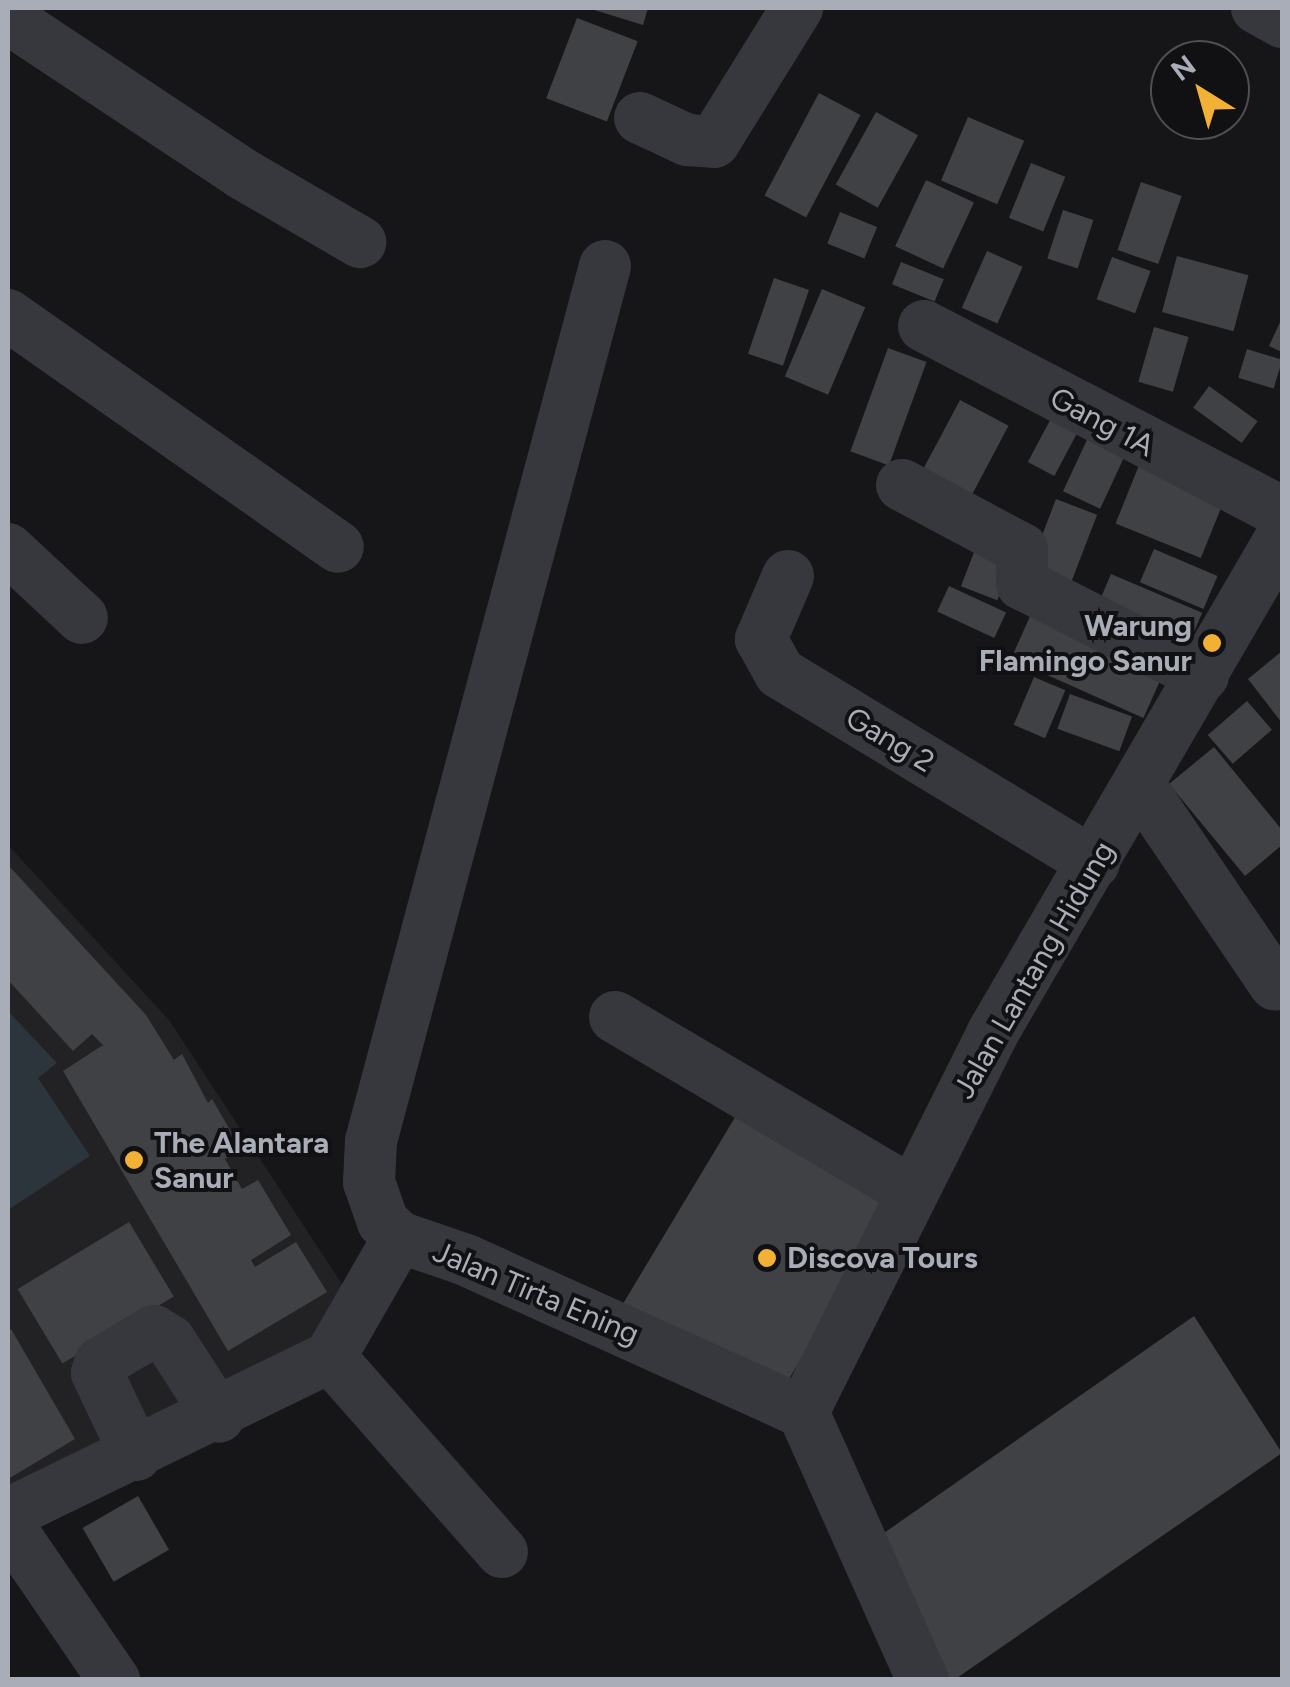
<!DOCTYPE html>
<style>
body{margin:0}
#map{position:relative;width:1290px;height:1687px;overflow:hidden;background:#161618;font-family:Figtree,sans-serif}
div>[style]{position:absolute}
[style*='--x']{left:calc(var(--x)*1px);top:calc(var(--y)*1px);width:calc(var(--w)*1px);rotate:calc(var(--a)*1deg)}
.built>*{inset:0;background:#222225}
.water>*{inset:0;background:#2c353c}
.building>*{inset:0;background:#404145;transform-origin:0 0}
.minor>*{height:52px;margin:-26px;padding:0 26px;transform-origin:26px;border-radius:26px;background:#37383d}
.dots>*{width:28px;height:28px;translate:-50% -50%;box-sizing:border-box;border:5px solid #111113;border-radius:50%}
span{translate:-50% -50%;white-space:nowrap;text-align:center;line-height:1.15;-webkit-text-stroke:8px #111113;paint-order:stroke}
.street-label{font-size:30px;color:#a8adb8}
.poi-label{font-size:30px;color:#a8adb8;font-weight:700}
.right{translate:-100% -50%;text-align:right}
.left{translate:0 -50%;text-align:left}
.frame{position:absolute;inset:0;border:10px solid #a8adb8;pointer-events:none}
.north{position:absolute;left:1150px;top:40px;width:100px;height:100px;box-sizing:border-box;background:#111113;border:2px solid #4d4f55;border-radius:50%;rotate:323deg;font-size:28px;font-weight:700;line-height:40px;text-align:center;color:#a8adb8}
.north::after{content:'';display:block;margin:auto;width:35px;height:45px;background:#f2b134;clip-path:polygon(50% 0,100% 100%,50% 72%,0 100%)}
</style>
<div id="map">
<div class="built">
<div style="clip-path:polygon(8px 845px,169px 1020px,353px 1301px,322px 1347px,8px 1500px)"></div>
</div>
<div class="water">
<div style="clip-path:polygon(8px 1011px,57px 1063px,38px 1078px,90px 1156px,8px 1210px)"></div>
</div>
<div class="building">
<div style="clip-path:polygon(588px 8px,648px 8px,643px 25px)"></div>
<div style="left:577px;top:18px;width:65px;height:86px;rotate:21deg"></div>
<div style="left:819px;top:93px;width:47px;height:116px;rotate:28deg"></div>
<div style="left:876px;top:112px;width:48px;height:83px;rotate:29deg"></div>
<div style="left:968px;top:117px;width:61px;height:69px;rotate:23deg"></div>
<div style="left:1031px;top:163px;width:37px;height:59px;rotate:22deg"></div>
<div style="left:926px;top:180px;width:53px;height:73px;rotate:25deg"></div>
<div style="left:1141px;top:182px;width:43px;height:72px;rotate:19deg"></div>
<div style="left:1063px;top:210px;width:32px;height:51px;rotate:18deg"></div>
<div style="left:840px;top:212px;width:40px;height:34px;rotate:22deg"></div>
<div style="left:987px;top:251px;width:39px;height:62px;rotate:24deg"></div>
<div style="left:1177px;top:256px;width:74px;height:58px;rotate:15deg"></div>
<div style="left:1112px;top:257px;width:41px;height:45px;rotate:20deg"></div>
<div style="left:901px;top:262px;width:46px;height:24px;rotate:22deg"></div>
<div style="left:774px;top:278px;width:37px;height:80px;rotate:19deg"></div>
<div style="left:822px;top:289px;width:47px;height:95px;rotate:23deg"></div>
<div style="clip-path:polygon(1282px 318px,1282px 352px,1269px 346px)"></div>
<div style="left:1154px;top:327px;width:36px;height:57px;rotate:16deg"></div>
<div style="left:888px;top:348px;width:41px;height:110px;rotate:20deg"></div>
<div style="left:1247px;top:349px;width:37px;height:30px;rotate:17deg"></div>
<div style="left:1209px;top:386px;width:60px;height:27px;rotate:36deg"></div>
<div style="left:960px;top:400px;width:55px;height:93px;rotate:28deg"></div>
<div style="left:1056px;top:409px;width:30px;height:60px;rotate:28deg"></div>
<div style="left:1093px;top:427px;width:41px;height:71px;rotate:25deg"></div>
<div style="left:1144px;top:453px;width:92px;height:76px;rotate:22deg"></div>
<div style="left:1056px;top:499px;width:44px;height:80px;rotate:21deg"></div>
<div style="left:976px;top:547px;width:39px;height:42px;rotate:21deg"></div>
<div style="left:1154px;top:549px;width:69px;height:36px;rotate:23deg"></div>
<div style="left:1111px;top:574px;width:99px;height:38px;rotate:23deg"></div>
<div style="left:949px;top:586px;width:63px;height:28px;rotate:25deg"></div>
<div style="left:1035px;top:605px;width:145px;height:59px;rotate:24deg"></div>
<div style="clip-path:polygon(1282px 651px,1282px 723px,1248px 679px)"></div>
<div style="left:1034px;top:677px;width:34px;height:52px;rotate:23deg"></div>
<div style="left:1070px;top:694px;width:66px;height:37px;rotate:20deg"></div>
<div style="left:1247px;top:701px;width:38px;height:52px;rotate:49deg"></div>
<div style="clip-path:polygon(1214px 747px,1282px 830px,1282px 845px,1245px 876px,1169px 784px)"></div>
<div style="clip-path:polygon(10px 867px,146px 1015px,174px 1060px,182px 1054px,208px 1103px,212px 1099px,241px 1149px,225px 1159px,242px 1189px,258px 1180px,291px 1235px,251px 1260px,255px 1267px,296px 1242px,327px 1292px,228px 1351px,63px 1071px,103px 1045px,92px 1034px,73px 1051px,8px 980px)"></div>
<div style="left:743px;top:1104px;width:181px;height:242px;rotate:31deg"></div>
<div style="left:129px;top:1222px;width:87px;height:130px;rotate:59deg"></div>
<div style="clip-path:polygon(1194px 1316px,1282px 1453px,954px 1680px,938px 1680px,874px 1540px)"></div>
<div style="clip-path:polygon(11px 1329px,75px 1439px,8px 1479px,8px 1330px)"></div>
<div style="left:138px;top:1496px;width:62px;height:64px;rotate:60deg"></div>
</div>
<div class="minor">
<div style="--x:1257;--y:8;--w:29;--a:29"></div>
<div style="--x:8;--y:18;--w:280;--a:33.6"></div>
<div style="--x:241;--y:173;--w:138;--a:30.1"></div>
<div style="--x:640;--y:118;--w:52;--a:25.1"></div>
<div style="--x:687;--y:140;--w:27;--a:4"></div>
<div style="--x:714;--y:142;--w:158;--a:-58.2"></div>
<div style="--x:605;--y:266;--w:906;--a:104.97"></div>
<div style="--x:371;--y:1141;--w:41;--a:92.8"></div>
<div style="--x:369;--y:1182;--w:42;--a:70.7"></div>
<div style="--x:383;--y:1222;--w:22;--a:43"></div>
<div style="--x:399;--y:1237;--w:71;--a:18.9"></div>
<div style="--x:466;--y:1260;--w:370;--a:24.3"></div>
<div style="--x:803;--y:1412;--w:294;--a:65.9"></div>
<div style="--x:8;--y:315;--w:403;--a:35.1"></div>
<div style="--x:924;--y:326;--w:403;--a:27.5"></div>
<div style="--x:902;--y:485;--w:136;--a:28.1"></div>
<div style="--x:1022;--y:549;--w:35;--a:90"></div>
<div style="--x:1022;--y:584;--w:203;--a:26.9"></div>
<div style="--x:8;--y:549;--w:101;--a:43"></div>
<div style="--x:788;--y:576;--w:69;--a:113.2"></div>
<div style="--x:761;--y:639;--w:39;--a:61"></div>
<div style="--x:780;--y:673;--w:367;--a:31.2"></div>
<div style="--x:1140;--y:786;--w:240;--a:55.8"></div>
<div style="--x:615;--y:1017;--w:345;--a:30.5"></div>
<div style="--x:330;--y:1357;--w:260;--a:48.6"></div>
<div style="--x:803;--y:1412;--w:423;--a:-63.4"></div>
<div style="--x:992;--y:1034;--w:576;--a:-59.79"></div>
<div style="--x:136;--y:1455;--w:91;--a:-115.4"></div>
<div style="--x:97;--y:1373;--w:10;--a:-73"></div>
<div style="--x:100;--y:1363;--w:63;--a:-30.7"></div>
<div style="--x:154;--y:1331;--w:19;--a:32"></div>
<div style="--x:170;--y:1341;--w:90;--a:57.2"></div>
<div style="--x:8;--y:1514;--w:358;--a:-26"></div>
<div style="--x:330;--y:1357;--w:138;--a:-60.1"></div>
<div style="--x:8;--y:1525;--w:188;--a:55.6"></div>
</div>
<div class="dots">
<div style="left:1212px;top:643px;background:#f2b134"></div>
<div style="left:134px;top:1160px;background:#f2b134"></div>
<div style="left:767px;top:1258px;background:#f2b134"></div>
</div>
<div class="street-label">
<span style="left:1102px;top:422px;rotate:28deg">Gang 1A</span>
<span style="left:890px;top:740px;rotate:31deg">Gang 2</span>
<span style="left:1034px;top:970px;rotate:-60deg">Jalan Lantang Hidung</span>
<span style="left:536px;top:1293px;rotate:23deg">Jalan Tirta Ening</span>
</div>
<div class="poi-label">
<span class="right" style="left:1192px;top:643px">Warung<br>Flamingo Sanur</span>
<span class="left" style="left:154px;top:1160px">The Alantara<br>Sanur</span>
<span class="left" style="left:787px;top:1258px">Discova Tours</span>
</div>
<div class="frame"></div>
<div class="north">N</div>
</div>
